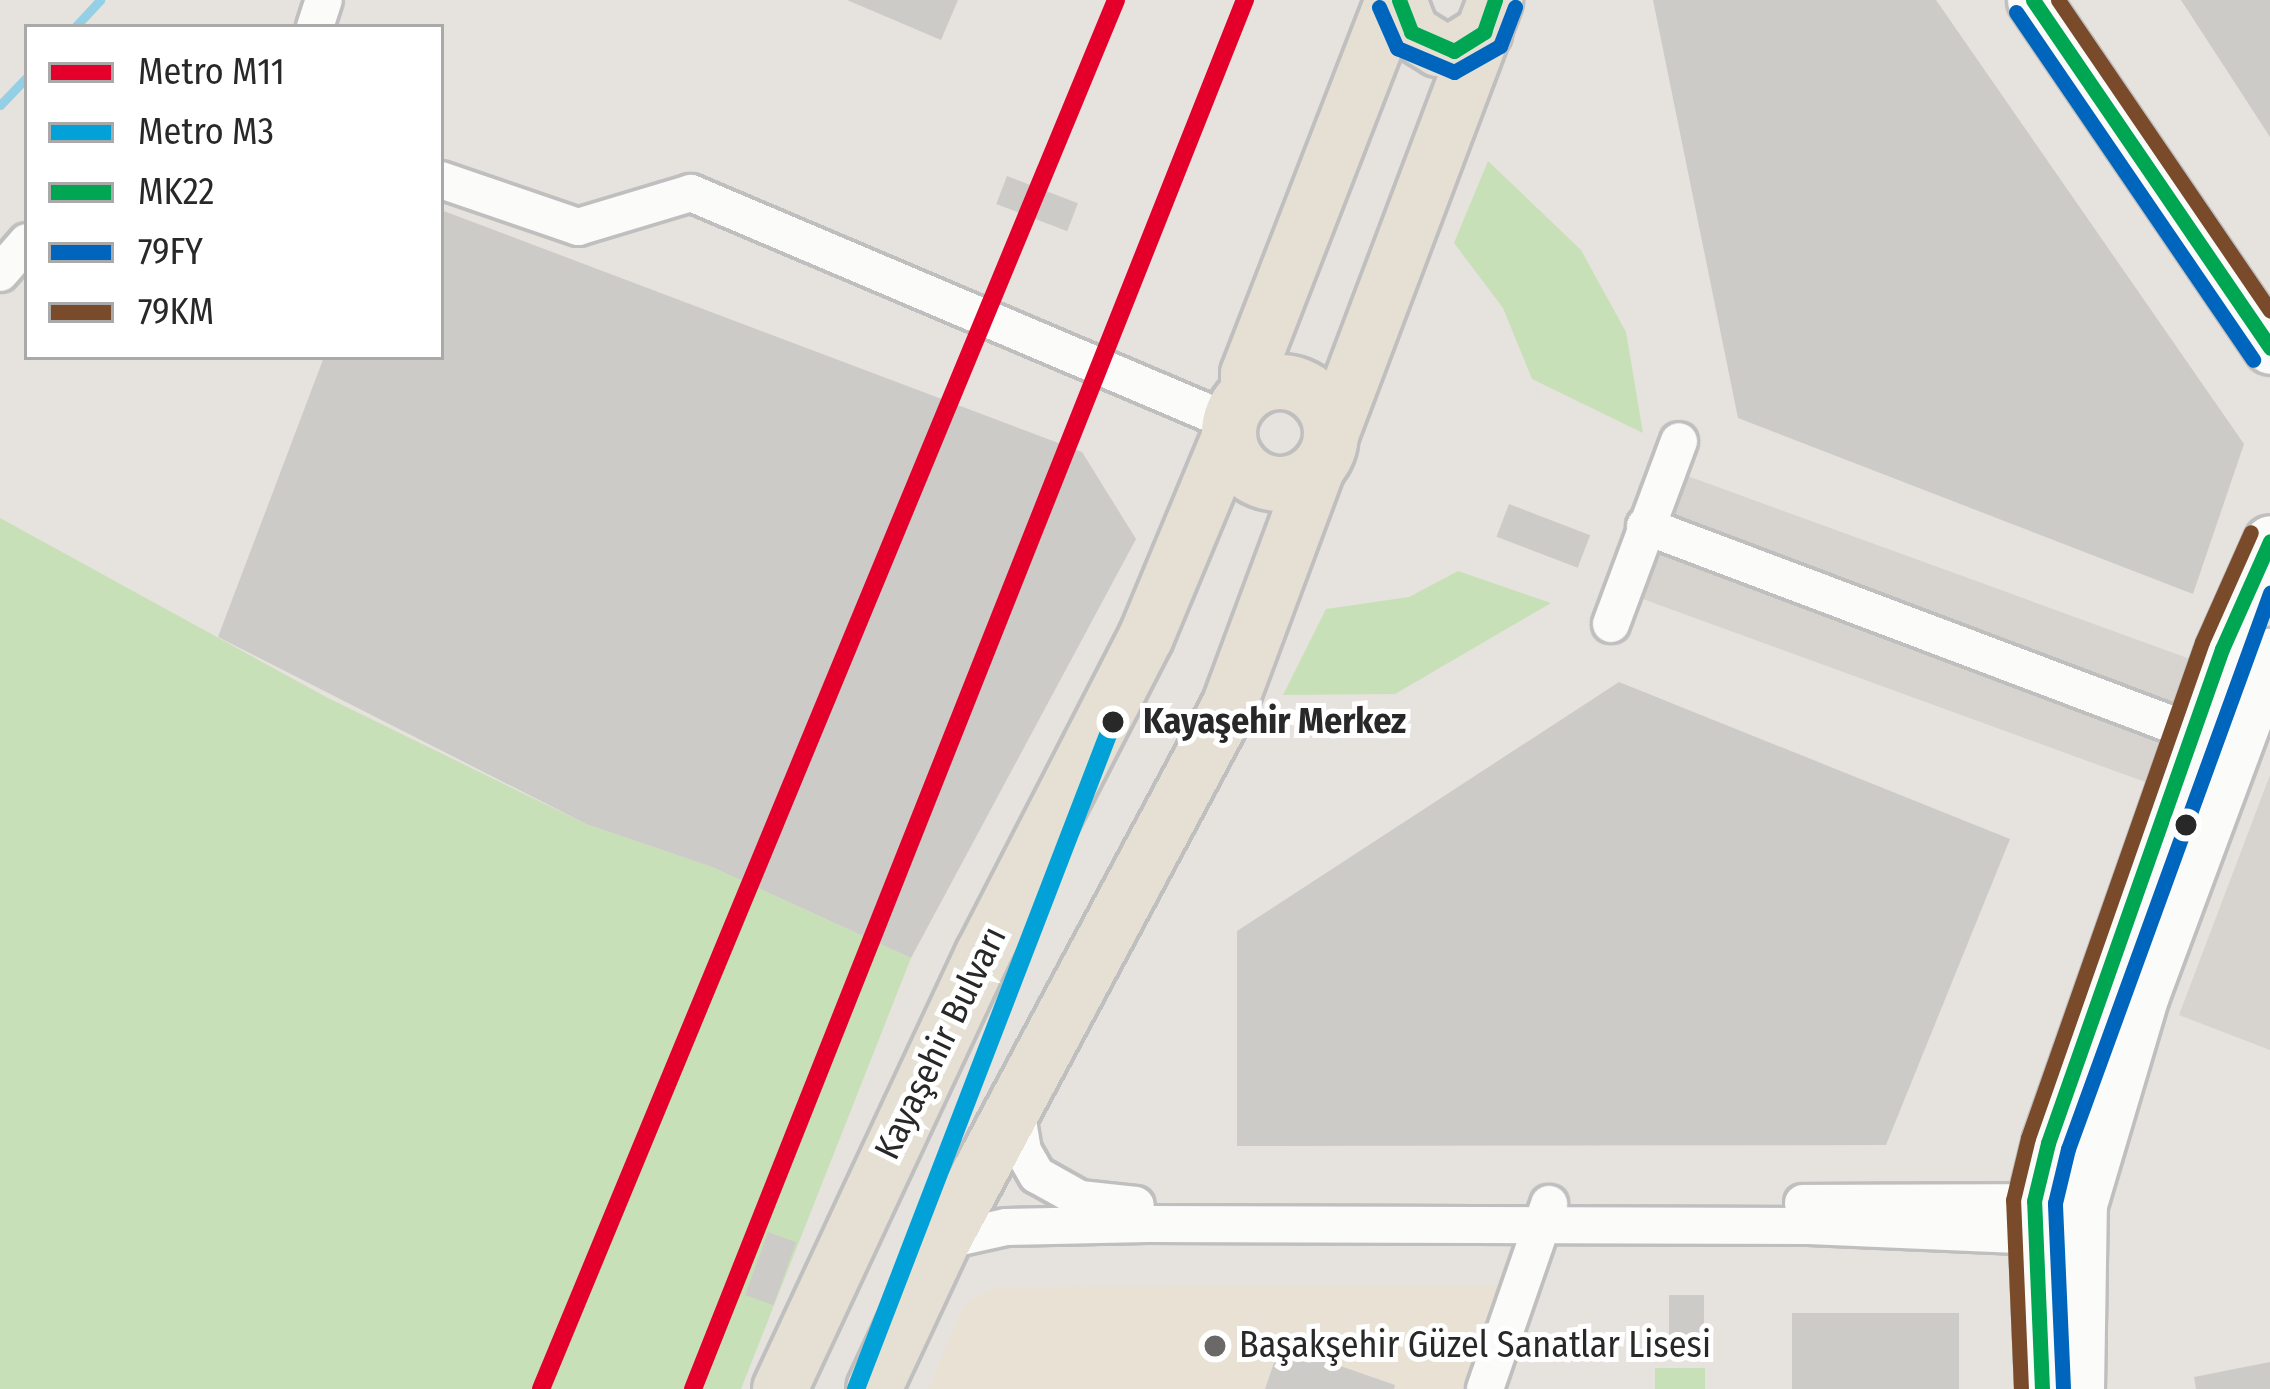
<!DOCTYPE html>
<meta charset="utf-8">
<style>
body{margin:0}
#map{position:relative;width:2270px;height:1389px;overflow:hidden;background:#e6e2de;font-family:"Fira Sans Condensed",sans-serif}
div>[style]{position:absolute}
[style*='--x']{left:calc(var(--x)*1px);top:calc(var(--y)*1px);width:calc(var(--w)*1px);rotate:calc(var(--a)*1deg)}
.education>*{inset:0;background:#e9e1d3}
.green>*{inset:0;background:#c8e0b8;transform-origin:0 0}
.plaza>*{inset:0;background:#d7d3ce;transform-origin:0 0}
.stream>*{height:9px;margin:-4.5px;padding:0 4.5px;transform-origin:4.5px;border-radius:4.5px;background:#94d0e5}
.building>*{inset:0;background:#cdcbc8;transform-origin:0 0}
.roads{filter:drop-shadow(3px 0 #c0bfbf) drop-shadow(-3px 0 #c0bfbf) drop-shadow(0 3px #c0bfbf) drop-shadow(0 -3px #c0bfbf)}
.street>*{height:36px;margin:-18px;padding:0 18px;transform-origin:18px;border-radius:18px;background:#fbfbfa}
.secondary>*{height:51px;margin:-25.5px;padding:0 25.5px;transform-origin:25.5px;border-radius:25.5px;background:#fbfbfa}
.primary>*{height:54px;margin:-27px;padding:0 27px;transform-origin:27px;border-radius:27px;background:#e5e0d3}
.primary>.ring{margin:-27px;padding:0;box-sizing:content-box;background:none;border:54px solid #e5e0d3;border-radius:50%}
.bus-1>*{height:15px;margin:-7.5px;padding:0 7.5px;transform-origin:7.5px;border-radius:7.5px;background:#00a651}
.bus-2>*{height:15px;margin:-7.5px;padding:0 7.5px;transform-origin:7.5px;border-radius:7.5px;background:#0065bd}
.bus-3>*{height:15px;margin:-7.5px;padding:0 7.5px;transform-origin:7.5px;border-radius:7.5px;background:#7a4b2a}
.metro-1>*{height:18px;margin:-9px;padding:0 9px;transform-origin:9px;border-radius:9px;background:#e4002b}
.metro-2>*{height:18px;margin:-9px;padding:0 9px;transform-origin:9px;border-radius:9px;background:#02a2d8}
.dots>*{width:33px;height:33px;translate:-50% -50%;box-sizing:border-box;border:6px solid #fff;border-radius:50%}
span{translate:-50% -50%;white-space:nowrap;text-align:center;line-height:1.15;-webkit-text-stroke:10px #fff;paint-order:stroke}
.stop-label{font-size:36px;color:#282828;font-weight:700}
.left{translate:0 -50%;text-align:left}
.street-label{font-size:36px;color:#282828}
.poi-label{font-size:36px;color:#282828}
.legend{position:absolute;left:24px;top:24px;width:420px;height:336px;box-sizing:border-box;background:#fff;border:3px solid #a9a9a9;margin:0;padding:15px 21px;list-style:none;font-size:36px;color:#282828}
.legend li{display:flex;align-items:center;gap:24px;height:60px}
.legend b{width:60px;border:3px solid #a9a9a9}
</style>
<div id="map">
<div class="education">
<div style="clip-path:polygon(1505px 1285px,1469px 1389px,928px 1389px,965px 1303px,998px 1287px)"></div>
</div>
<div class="green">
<div style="clip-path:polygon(1488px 161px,1581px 250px,1626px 332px,1643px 433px,1532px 379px,1503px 308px,1454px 243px)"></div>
<div style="clip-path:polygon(0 518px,328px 698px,586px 824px,712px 867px,911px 958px,741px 1389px,0 1389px)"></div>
<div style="clip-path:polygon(1458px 571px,1551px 603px,1395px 694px,1283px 695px,1326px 609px,1409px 597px)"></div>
<div style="left:1655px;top:1368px;width:50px;height:22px"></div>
</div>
<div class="plaza">
<div style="left:1682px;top:474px;width:548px;height:131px;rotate:20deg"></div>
<div style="clip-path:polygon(2270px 775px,2270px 1050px,2179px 1015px)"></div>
</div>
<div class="stream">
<div style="--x:75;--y:27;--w:37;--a:-47"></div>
<div style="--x:0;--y:105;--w:39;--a:-46"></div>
</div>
<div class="building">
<div style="clip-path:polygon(847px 0,958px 0,941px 40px)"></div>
<div style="clip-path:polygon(1653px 0,1936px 0,2244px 444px,2193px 594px,1738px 418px)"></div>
<div style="clip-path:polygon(2181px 0,2270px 0,2270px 137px)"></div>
<div style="left:1007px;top:176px;width:76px;height:30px;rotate:21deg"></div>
<div style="clip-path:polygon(441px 210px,1082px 452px,1136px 539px,911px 958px,712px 867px,586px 824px,218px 637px,324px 357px,441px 357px)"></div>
<div style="left:1509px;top:504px;width:87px;height:35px;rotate:21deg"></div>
<div style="clip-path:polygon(1619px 682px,2010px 839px,1886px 1145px,1237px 1146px,1237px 931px)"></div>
<div style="left:768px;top:1232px;width:30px;height:67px;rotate:20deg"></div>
<div style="left:1669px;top:1295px;width:35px;height:61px"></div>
<div style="left:1959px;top:1313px;width:76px;height:167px;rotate:90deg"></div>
<div style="clip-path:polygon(1280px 1345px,1395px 1385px,1394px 1389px,1265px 1389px)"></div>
<div style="clip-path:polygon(2270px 1362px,2270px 1389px,2196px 1389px,2194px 1377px)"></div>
</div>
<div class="roads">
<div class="street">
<div style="--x:315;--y:27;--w:28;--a:-72"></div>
<div style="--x:441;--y:180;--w:145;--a:18.9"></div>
<div style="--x:578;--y:227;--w:118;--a:-16.7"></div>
<div style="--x:691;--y:193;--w:586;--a:23.02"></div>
<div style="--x:0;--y:273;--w:41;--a:-48.9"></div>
<div style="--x:1645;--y:526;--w:585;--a:20.64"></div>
<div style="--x:1611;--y:624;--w:195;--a:-69.6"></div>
<div style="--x:1015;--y:1103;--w:49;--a:80.5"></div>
<div style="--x:1023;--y:1151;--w:28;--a:60"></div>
<div style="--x:1037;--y:1175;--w:49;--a:29.2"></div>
<div style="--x:1080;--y:1199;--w:56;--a:6.1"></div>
<div style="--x:1803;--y:1203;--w:251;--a:-0.2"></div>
<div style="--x:943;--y:1241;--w:65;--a:-12.5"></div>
<div style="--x:1006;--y:1227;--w:141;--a:-1.2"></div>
<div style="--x:1147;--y:1224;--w:662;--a:0.17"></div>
<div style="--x:1809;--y:1226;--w:249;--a:2.5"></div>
<div style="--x:1485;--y:1389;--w:196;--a:-70.9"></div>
</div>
<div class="secondary">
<div style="--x:2033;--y:0;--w:421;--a:55.7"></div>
<div style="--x:2042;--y:1389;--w:188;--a:-92.4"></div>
<div style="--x:2034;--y:1201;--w:60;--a:-76.4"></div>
<div style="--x:2048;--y:1143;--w:524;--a:-70.6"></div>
<div style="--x:2222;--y:649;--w:118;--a:-66"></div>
<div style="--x:2078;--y:1389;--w:185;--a:-89.1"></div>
<div style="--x:2081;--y:1204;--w:218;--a:-73.5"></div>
<div style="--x:2143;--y:995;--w:364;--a:-69.6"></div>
</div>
<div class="primary">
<div style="--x:1399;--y:0;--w:34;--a:69"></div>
<div style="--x:1411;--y:32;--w:32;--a:32"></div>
<div style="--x:1438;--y:49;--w:16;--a:7"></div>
<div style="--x:1454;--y:51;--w:36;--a:-32"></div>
<div class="ring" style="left:1229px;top:382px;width:48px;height:48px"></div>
<div style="--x:1248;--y:393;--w:19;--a:-90"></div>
<div style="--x:1248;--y:374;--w:401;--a:-68.8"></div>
<div style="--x:1331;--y:435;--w:465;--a:-69.3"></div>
<div style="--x:780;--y:1389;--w:480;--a:-65"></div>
<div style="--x:983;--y:954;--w:356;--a:-62.8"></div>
<div style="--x:1146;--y:637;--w:216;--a:-67.4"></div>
<div style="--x:874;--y:1389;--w:163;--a:-65"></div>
<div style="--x:943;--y:1241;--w:607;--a:-61.87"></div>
<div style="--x:1229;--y:706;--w:253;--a:-69.6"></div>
</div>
</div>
<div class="bus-1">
<div style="--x:1399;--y:0;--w:34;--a:69"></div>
<div style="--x:1411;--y:32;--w:47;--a:23.8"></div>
<div style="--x:1454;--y:51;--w:36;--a:-32"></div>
<div style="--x:1484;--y:32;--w:34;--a:-71"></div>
<div style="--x:2033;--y:0;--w:421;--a:55.7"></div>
<div style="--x:2042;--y:1389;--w:188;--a:-92.4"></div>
<div style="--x:2034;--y:1201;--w:60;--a:-76.4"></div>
<div style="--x:2048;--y:1143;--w:524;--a:-70.6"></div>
<div style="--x:2222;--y:649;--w:118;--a:-66"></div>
</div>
<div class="bus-2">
<div style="--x:1379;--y:7;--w:45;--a:66.3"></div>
<div style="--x:1397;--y:48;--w:62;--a:22.8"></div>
<div style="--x:1454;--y:72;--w:53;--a:-29.5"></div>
<div style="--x:1500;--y:46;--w:42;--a:-69"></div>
<div style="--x:2016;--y:12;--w:421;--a:55.7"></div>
<div style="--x:2063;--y:1388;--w:185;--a:-92.5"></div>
<div style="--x:2055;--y:1203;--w:56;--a:-76.5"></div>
<div style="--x:2068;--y:1149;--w:592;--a:-70.03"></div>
</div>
<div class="bus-3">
<div style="--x:2058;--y:0;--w:376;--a:55.7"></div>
<div style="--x:2021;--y:1389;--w:189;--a:-92.4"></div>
<div style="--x:2013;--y:1200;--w:64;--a:-76.4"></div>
<div style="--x:2028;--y:1138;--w:526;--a:-70.67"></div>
<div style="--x:2202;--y:642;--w:120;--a:-66"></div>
</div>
<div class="metro-1">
<div style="--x:541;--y:1389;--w:1503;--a:-67.51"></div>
<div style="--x:693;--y:1389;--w:1495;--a:-68.33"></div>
</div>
<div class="metro-2">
<div style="--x:856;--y:1389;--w:715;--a:-68.93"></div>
</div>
<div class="dots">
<div style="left:1113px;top:722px;background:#282828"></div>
<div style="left:2186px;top:825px;background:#282828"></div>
<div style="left:1215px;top:1346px;background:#6a6968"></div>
</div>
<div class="stop-label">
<span class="left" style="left:1143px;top:722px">Kayaşehir Merkez</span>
</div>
<div class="street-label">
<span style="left:941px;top:1043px;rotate:-64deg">Kayaşehir Bulvarı</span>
</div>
<div class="poi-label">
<span class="left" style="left:1239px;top:1346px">Başakşehir Güzel Sanatlar Lisesi</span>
</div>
<ul class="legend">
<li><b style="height:15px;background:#e4002b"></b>Metro M11</li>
<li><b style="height:15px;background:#02a2d8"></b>Metro M3</li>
<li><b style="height:15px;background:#00a651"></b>MK22</li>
<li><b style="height:15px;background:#0065bd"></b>79FY</li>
<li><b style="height:15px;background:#7a4b2a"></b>79KM</li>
</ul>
</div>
